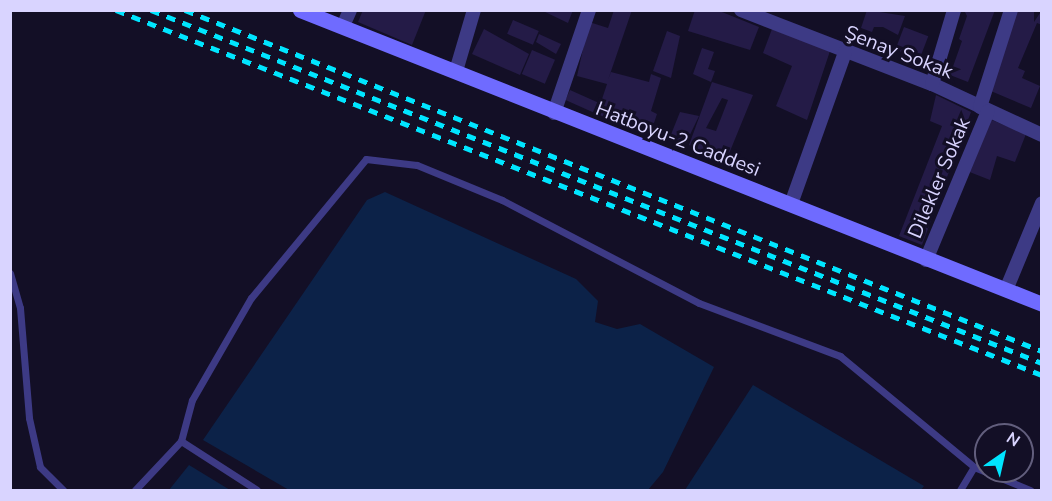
<!DOCTYPE html>
<meta charset="utf-8">
<style>
body{margin:0}
#map{position:relative;width:1052px;height:501px;overflow:hidden;background:#130f26;font-family:"Nunito Sans",sans-serif}
div>[style]{position:absolute}
[style*='--x']{left:calc(var(--x)*1px);top:calc(var(--y)*1px);width:calc(var(--w)*1px);rotate:calc(var(--a)*1deg)}
.water>*{inset:0;background:#0c2248}
.building>*{inset:0;background:#241b47;transform-origin:0 0}
.service>*{height:7px;margin:-3.5px;padding:0 3.5px;transform-origin:3.5px;border-radius:3.5px;background:#3d3a85}
.minor>*{height:14px;margin:-7px;padding:0 7px;transform-origin:7px;border-radius:7px;background:#3d3a85}
.secondary>*{height:15px;margin:-7.5px;padding:0 7.5px;transform-origin:7.5px;border-radius:7.5px;background:#6f6bff}
.rail>*{height:4.5px;margin-top:-2.25px;transform-origin:0;background:repeating-linear-gradient(90deg,#00e5ff 0 9px,transparent 0 17px)}
span{translate:-50% -50%;white-space:nowrap;text-align:center;line-height:1.15;-webkit-text-stroke:6px #130f26;paint-order:stroke}
.street-label{font-size:20px;color:#d9d4ff}
.frame{position:absolute;inset:0;border:12px solid #d9d4ff;pointer-events:none}
.north{position:absolute;left:974px;top:423px;width:60px;height:60px;box-sizing:border-box;background:#130f26;border:2px solid #625e7d;border-radius:50%;rotate:34deg;font-size:16px;font-weight:700;line-height:24px;text-align:center;color:#d9d4ff}
.north::after{content:'';display:block;margin:auto;width:21px;height:27px;background:#00e5ff;clip-path:polygon(50% 0,100% 100%,50% 72%,0 100%)}
</style>
<div id="map">
<div class="water">
<div style="clip-path:polygon(385px 192px,576px 279px,598px 301px,595px 322px,617px 329px,640px 324px,714px 367px,663px 472px,648px 490px,289px 490px,203px 440px,367px 200px)"></div>
<div style="clip-path:polygon(753px 385px,924px 486px,921px 490px,685px 490px)"></div>
<div style="clip-path:polygon(189px 465px,230px 490px,169px 490px)"></div>
</div>
<div class="building">
<div style="clip-path:polygon(363px 10px,426px 10px,412px 45px,358px 22px)"></div>
<div style="clip-path:polygon(541px 10px,573px 10px,568px 23px)"></div>
<div style="clip-path:polygon(614px 10px,632px 10px,608px 80px,611px 72px,649px 82px,651px 74px,661px 78px,651px 111px,657px 114px,653px 126px,635px 119px,632px 128px,597px 114px,607px 84px,577px 76px,589px 22px,608px 28px)"></div>
<div style="clip-path:polygon(695px 10px,717px 10px,759px 27px,750px 50px,688px 31px)"></div>
<div style="clip-path:polygon(867px 10px,905px 16px,898px 35px,883px 27px,874px 27px,872px 32px,861px 28px)"></div>
<div style="clip-path:polygon(964px 10px,995px 10px,968px 82px,950px 75px,962px 41px,959px 39px,967px 16px)"></div>
<div style="clip-path:polygon(1015px 10px,1034px 10px,1034px 22px,1042px 10px,1042px 25px,1037px 23px,1018px 68px,1025px 71px,1022px 78px,1040px 86px,1031px 108px,986px 89px)"></div>
<div style="left:513px;top:20px;width:28px;height:15px;rotate:23deg"></div>
<div style="left:904px;top:27px;width:26px;height:24px;rotate:21deg"></div>
<div style="clip-path:polygon(484px 29px,529px 54px,520px 75px,472px 54px)"></div>
<div style="clip-path:polygon(772px 29px,830px 51px,807px 120px,776px 106px,792px 66px,763px 53px)"></div>
<div style="clip-path:polygon(667px 31px,680px 36px,671px 78px,653px 71px)"></div>
<div style="clip-path:polygon(539px 34px,561px 44px,556px 54px,536px 42px)"></div>
<div style="clip-path:polygon(702px 48px,714px 52px,708px 69px,715px 71px,711px 82px,693px 74px)"></div>
<div style="left:532px;top:50px;width:25px;height:26px;rotate:23deg"></div>
<div style="clip-path:polygon(evenodd,712px 82px,753px 95px,726px 161px,689px 145px,712px 82px,722px 98px,728px 100px,716px 131px,706px 128px,722px 98px)"></div>
<div style="left:570px;top:90px;width:30px;height:11px;rotate:24deg"></div>
<div style="clip-path:polygon(936px 95px,971px 112px,922px 245px,899px 236px,942px 126px,930px 121px)"></div>
<div style="clip-path:polygon(680px 112px,699px 116px,686px 143px,670px 137px)"></div>
<div style="clip-path:polygon(987px 118px,1026px 134px,1015px 162px,997px 156px,990px 180px,967px 171px)"></div>
</div>
<div class="service">
<div style="--x:10;--y:273;--w:36;--a:74"></div>
<div style="--x:20;--y:308;--w:110;--a:85.3"></div>
<div style="--x:29;--y:418;--w:50;--a:77.3"></div>
<div style="--x:40;--y:467;--w:33;--a:45"></div>
<div style="--x:181;--y:441;--w:90;--a:32.8"></div>
<div style="--x:135;--y:490;--w:67;--a:-46.8"></div>
<div style="--x:181;--y:441;--w:42;--a:-75"></div>
<div style="--x:192;--y:400;--w:118;--a:-60"></div>
<div style="--x:251;--y:298;--w:180;--a:-50.4"></div>
<div style="--x:366;--y:159;--w:51;--a:6.7"></div>
<div style="--x:417;--y:165;--w:92;--a:22.4"></div>
<div style="--x:502;--y:200;--w:222;--a:27.6"></div>
<div style="--x:699;--y:303;--w:151;--a:20.6"></div>
<div style="--x:840;--y:356;--w:174;--a:39.6"></div>
<div style="--x:960;--y:490;--w:27;--a:-59"></div>
<div style="--x:974;--y:467;--w:61;--a:22.3"></div>
</div>
<div class="minor">
<div style="--x:741;--y:10;--w:205;--a:21.2"></div>
<div style="--x:932;--y:84;--w:121;--a:24.9"></div>
<div style="--x:343;--y:26;--w:17;--a:-66"></div>
<div style="--x:456;--y:71;--w:64;--a:-73.6"></div>
<div style="--x:932;--y:84;--w:77;--a:-73.4"></div>
<div style="--x:980;--y:107;--w:102;--a:-72.3"></div>
<div style="--x:554;--y:113;--w:109;--a:-71.2"></div>
<div style="--x:791;--y:204;--w:161;--a:-70.4"></div>
<div style="--x:926;--y:260;--w:161;--a:-67.4"></div>
<div style="--x:1006;--y:290;--w:94;--a:-67.5"></div>
</div>
<div class="secondary">
<div style="--x:300;--y:10;--w:798;--a:21.61"></div>
</div>
<div class="rail">
<div style="--x:116;--y:10;--w:995;--a:21.51"></div>
<div style="--x:151;--y:10;--w:958;--a:21.61"></div>
<div style="--x:185;--y:10;--w:922;--a:21.7"></div>
</div>
<div class="street-label">
<span style="left:899px;top:52px;rotate:21deg">Şenay Sokak</span>
<span style="left:678px;top:139px;rotate:21deg">Hatboyu-2 Caddesi</span>
<span style="left:939px;top:178px;rotate:-67deg">Dilekler Sokak</span>
</div>
<div class="frame"></div>
<div class="north">N</div>
</div>
